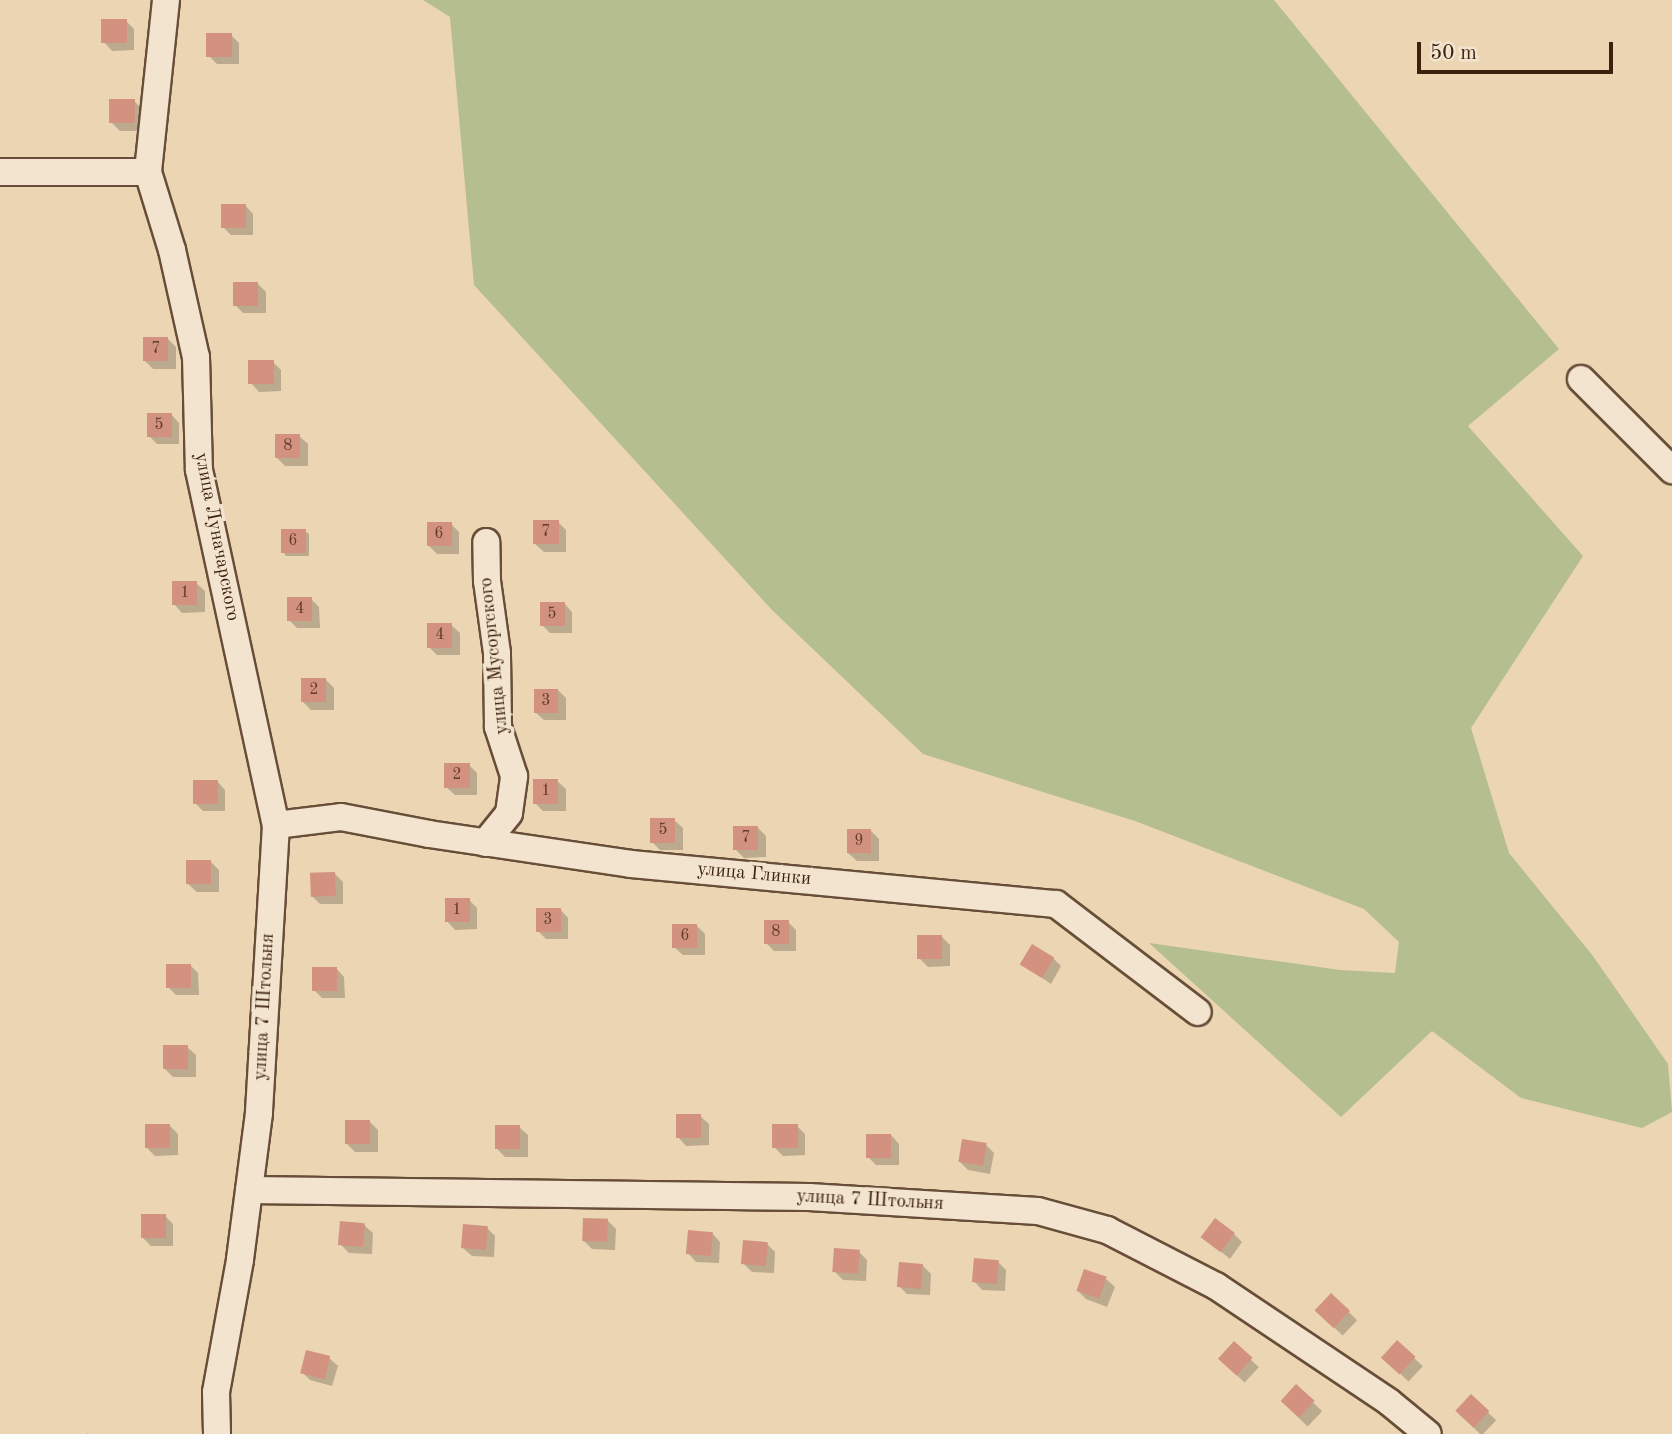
<!DOCTYPE html>
<meta charset="utf-8">
<style>
body{margin:0}
#map{position:relative;width:1672px;height:1434px;overflow:hidden;background:#ebd5b3;font-family:"Old Standard TT",serif}
div>[style]{position:absolute}
[style*='--x']{left:calc(var(--x)*1px);top:calc(var(--y)*1px);width:calc(var(--w)*1px);rotate:calc(var(--a)*1deg)}
.green>*{inset:0;background:#b5be8e}
.shadow>*{inset:0;background:#0003;transform-origin:0 0}
.building>*{inset:0;background:#d2927f;transform-origin:0 0}
.roads{filter:drop-shadow(2px 0 #684e38) drop-shadow(-2px 0 #684e38) drop-shadow(0 2px #684e38) drop-shadow(0 -2px #684e38)}
.minor>*{height:26px;margin:-13px;padding:0 13px;transform-origin:13px;border-radius:13px;background:#f2e4ce}
span{translate:-50% -50%;white-space:nowrap;text-align:center;line-height:1.15;-webkit-text-stroke:7px #f2e4ce;paint-order:stroke}
.number-label{font-size:16px;color:#623d2b}
.number-label span{-webkit-text-stroke-width:0}
.street-label{font-size:19px;color:#3d210f}
.scale{position:absolute;left:1417px;top:42px;width:196px;height:32px;box-sizing:border-box;border:4px solid #3d210f;border-top:0;padding-left:9px;font-size:21px;line-height:24px;white-space:nowrap;color:#3d210f;-webkit-text-stroke:5px #f2e4ce;paint-order:stroke}
</style>
<div id="map">
<div class="green">
<div style="clip-path:polygon(423px 0,1274px 0,1559px 349px,1468px 426px,1583px 556px,1471px 728px,1509px 853px,1593px 956px,1668px 1064px,1672px 1112px,1642px 1128px,1521px 1098px,1432px 1031px,1341px 1117px,1149px 943px,1340px 970px,1395px 973px,1399px 942px,1364px 909px,1135px 821px,923px 754px,772px 610px,474px 285px,450px 17px)"></div>
</div>
<div class="shadow">
<div style="clip-path:polygon(126px 21px,134px 29px,134px 50px,112px 51px,104px 42px)"></div>
<div style="clip-path:polygon(231px 35px,239px 43px,239px 64px,217px 64px,209px 56px)"></div>
<div style="clip-path:polygon(134px 101px,142px 109px,142px 131px,120px 131px,112px 123px)"></div>
<div style="clip-path:polygon(245px 205px,253px 214px,253px 235px,231px 235px,223px 227px)"></div>
<div style="clip-path:polygon(258px 284px,266px 292px,266px 313px,243px 313px,235px 305px)"></div>
<div style="clip-path:polygon(168px 339px,176px 347px,176px 369px,153px 369px,145px 361px)"></div>
<div style="clip-path:polygon(273px 362px,281px 370px,281px 391px,259px 392px,251px 383px)"></div>
<div style="clip-path:polygon(171px 414px,179px 423px,179px 444px,157px 444px,149px 436px)"></div>
<div style="clip-path:polygon(299px 436px,308px 444px,308px 466px,285px 466px,277px 458px)"></div>
<div style="clip-path:polygon(558px 522px,566px 530px,566px 552px,544px 552px,535px 544px)"></div>
<div style="clip-path:polygon(451px 524px,459px 532px,459px 554px,437px 554px,429px 546px)"></div>
<div style="clip-path:polygon(305px 531px,309px 534px,309px 556px,286px 556px,283px 552px)"></div>
<div style="clip-path:polygon(196px 583px,205px 591px,205px 612px,182px 613px,174px 604px)"></div>
<div style="clip-path:polygon(311px 599px,319px 607px,320px 628px,297px 628px,289px 620px)"></div>
<div style="clip-path:polygon(564px 603px,572px 612px,572px 633px,550px 633px,542px 625px)"></div>
<div style="clip-path:polygon(451px 625px,460px 633px,460px 655px,437px 655px,429px 647px)"></div>
<div style="clip-path:polygon(326px 680px,334px 688px,334px 710px,311px 710px,303px 702px)"></div>
<div style="clip-path:polygon(558px 690px,566px 698px,566px 720px,544px 720px,535px 712px)"></div>
<div style="clip-path:polygon(469px 765px,477px 773px,477px 795px,455px 795px,446px 787px)"></div>
<div style="clip-path:polygon(217px 781px,225px 790px,225px 811px,203px 811px,195px 803px)"></div>
<div style="clip-path:polygon(557px 781px,566px 789px,566px 811px,543px 811px,535px 803px)"></div>
<div style="clip-path:polygon(674px 820px,683px 828px,683px 850px,660px 850px,652px 842px)"></div>
<div style="clip-path:polygon(758px 828px,766px 836px,766px 857px,744px 858px,735px 849px)"></div>
<div style="clip-path:polygon(871px 831px,879px 839px,879px 861px,857px 861px,848px 853px)"></div>
<div style="clip-path:polygon(211px 862px,219px 870px,219px 892px,197px 892px,188px 884px)"></div>
<div style="clip-path:polygon(335px 874px,343px 882px,343px 904px,320px 904px,312px 896px)"></div>
<div style="clip-path:polygon(469px 900px,477px 908px,477px 929px,455px 930px,447px 921px)"></div>
<div style="clip-path:polygon(560px 909px,568px 918px,568px 939px,546px 939px,538px 931px)"></div>
<div style="clip-path:polygon(788px 922px,796px 930px,796px 951px,774px 951px,766px 943px)"></div>
<div style="clip-path:polygon(697px 926px,705px 934px,705px 955px,683px 955px,674px 947px)"></div>
<div style="clip-path:polygon(942px 937px,950px 945px,950px 966px,928px 967px,919px 958px)"></div>
<div style="clip-path:polygon(1053px 958px,1061px 966px,1051px 984px,1023px 965px)"></div>
<div style="clip-path:polygon(190px 965px,198px 973px,199px 995px,176px 995px,168px 987px)"></div>
<div style="clip-path:polygon(336px 968px,344px 977px,345px 998px,322px 998px,314px 990px)"></div>
<div style="clip-path:polygon(187px 1047px,196px 1055px,196px 1077px,173px 1077px,165px 1069px)"></div>
<div style="clip-path:polygon(700px 1116px,709px 1124px,709px 1145px,686px 1146px,678px 1137px)"></div>
<div style="clip-path:polygon(370px 1122px,378px 1130px,378px 1152px,355px 1152px,347px 1144px)"></div>
<div style="clip-path:polygon(170px 1126px,178px 1134px,178px 1155px,155px 1156px,147px 1148px)"></div>
<div style="clip-path:polygon(797px 1126px,805px 1134px,805px 1155px,783px 1156px,774px 1147px)"></div>
<div style="clip-path:polygon(519px 1127px,528px 1135px,528px 1157px,505px 1157px,497px 1149px)"></div>
<div style="clip-path:polygon(891px 1135px,899px 1144px,899px 1165px,876px 1165px,868px 1157px)"></div>
<div style="clip-path:polygon(986px 1145px,994px 1153px,990px 1174px,968px 1170px,960px 1162px)"></div>
<div style="clip-path:polygon(165px 1216px,173px 1224px,173px 1246px,151px 1246px,143px 1238px)"></div>
<div style="clip-path:polygon(608px 1221px,616px 1229px,615px 1250px,592px 1249px,584px 1241px)"></div>
<div style="clip-path:polygon(364px 1225px,373px 1233px,372px 1254px,349px 1253px,341px 1245px)"></div>
<div style="clip-path:polygon(487px 1228px,495px 1236px,494px 1257px,472px 1256px,463px 1248px)"></div>
<div style="clip-path:polygon(712px 1233px,720px 1242px,719px 1263px,696px 1262px,688px 1253px)"></div>
<div style="clip-path:polygon(1234px 1234px,1242px 1242px,1230px 1259px,1203px 1237px)"></div>
<div style="clip-path:polygon(767px 1244px,775px 1252px,774px 1273px,752px 1272px,744px 1264px)"></div>
<div style="clip-path:polygon(859px 1252px,867px 1260px,866px 1281px,843px 1280px,835px 1272px)"></div>
<div style="clip-path:polygon(998px 1262px,1006px 1270px,1005px 1291px,982px 1290px,974px 1281px)"></div>
<div style="clip-path:polygon(923px 1266px,931px 1274px,930px 1295px,907px 1294px,899px 1286px)"></div>
<div style="clip-path:polygon(1085px 1271px,1106px 1279px,1115px 1287px,1107px 1307px,1086px 1299px,1078px 1291px)"></div>
<div style="left:1332px;top:1296px;width:35px;height:21px;rotate:44deg"></div>
<div style="left:1398px;top:1343px;width:34px;height:21px;rotate:43deg"></div>
<div style="left:1234px;top:1344px;width:34px;height:21px;rotate:43deg"></div>
<div style="clip-path:polygon(329px 1358px,338px 1366px,332px 1386px,310px 1380px,302px 1372px)"></div>
<div style="left:1297px;top:1387px;width:35px;height:21px;rotate:44deg"></div>
<div style="left:1471px;top:1396px;width:35px;height:21px;rotate:44deg"></div>
<div style="left:87px;top:1433px;width:1px;height:23px;rotate:45deg"></div>
</div>
<div class="building">
<div style="left:101px;top:19px;width:26px;height:24px"></div>
<div style="left:206px;top:33px;width:26px;height:24px"></div>
<div style="left:135px;top:99px;width:24px;height:26px;rotate:90deg"></div>
<div style="left:221px;top:204px;width:25px;height:24px"></div>
<div style="left:233px;top:282px;width:25px;height:24px"></div>
<div style="left:143px;top:337px;width:25px;height:24px"></div>
<div style="left:248px;top:360px;width:26px;height:24px"></div>
<div style="left:147px;top:413px;width:25px;height:24px"></div>
<div style="left:275px;top:434px;width:25px;height:24px"></div>
<div style="left:559px;top:520px;width:24px;height:26px;rotate:90deg"></div>
<div style="left:427px;top:522px;width:25px;height:24px"></div>
<div style="left:281px;top:529px;width:25px;height:24px"></div>
<div style="left:172px;top:581px;width:25px;height:24px"></div>
<div style="left:287px;top:597px;width:25px;height:24px"></div>
<div style="left:540px;top:602px;width:25px;height:24px"></div>
<div style="left:427px;top:623px;width:25px;height:25px"></div>
<div style="left:326px;top:678px;width:24px;height:25px;rotate:90deg"></div>
<div style="left:534px;top:689px;width:24px;height:24px"></div>
<div style="left:444px;top:763px;width:26px;height:25px"></div>
<div style="left:533px;top:779px;width:25px;height:25px"></div>
<div style="left:193px;top:780px;width:25px;height:24px"></div>
<div style="left:650px;top:818px;width:25px;height:25px"></div>
<div style="left:733px;top:826px;width:25px;height:24px"></div>
<div style="left:847px;top:829px;width:24px;height:24px"></div>
<div style="left:186px;top:860px;width:25px;height:24px"></div>
<div style="left:335px;top:872px;width:24px;height:25px;rotate:88deg"></div>
<div style="left:445px;top:898px;width:25px;height:24px"></div>
<div style="left:536px;top:908px;width:25px;height:24px"></div>
<div style="left:764px;top:920px;width:25px;height:24px"></div>
<div style="left:672px;top:924px;width:25px;height:24px"></div>
<div style="left:917px;top:935px;width:25px;height:24px"></div>
<div style="left:1032px;top:944px;width:26px;height:24px;rotate:31deg"></div>
<div style="left:166px;top:964px;width:25px;height:24px"></div>
<div style="left:312px;top:967px;width:25px;height:24px"></div>
<div style="left:163px;top:1045px;width:25px;height:24px"></div>
<div style="left:676px;top:1114px;width:25px;height:24px"></div>
<div style="left:370px;top:1120px;width:24px;height:25px;rotate:90deg"></div>
<div style="left:145px;top:1124px;width:25px;height:24px"></div>
<div style="left:772px;top:1124px;width:26px;height:24px"></div>
<div style="left:520px;top:1125px;width:24px;height:25px;rotate:90deg"></div>
<div style="left:866px;top:1134px;width:25px;height:24px"></div>
<div style="left:962px;top:1139px;width:25px;height:23px;rotate:9deg"></div>
<div style="left:141px;top:1214px;width:25px;height:24px"></div>
<div style="left:583px;top:1218px;width:25px;height:23px;rotate:2deg"></div>
<div style="left:1215px;top:1218px;width:25px;height:24px;rotate:37deg"></div>
<div style="left:340px;top:1221px;width:25px;height:24px;rotate:5deg"></div>
<div style="left:463px;top:1224px;width:25px;height:24px;rotate:5deg"></div>
<div style="left:688px;top:1230px;width:25px;height:24px;rotate:5deg"></div>
<div style="left:743px;top:1240px;width:25px;height:24px;rotate:5deg"></div>
<div style="left:834px;top:1248px;width:26px;height:24px;rotate:4deg"></div>
<div style="left:974px;top:1258px;width:25px;height:24px;rotate:5deg"></div>
<div style="left:899px;top:1262px;width:24px;height:25px;rotate:5deg"></div>
<div style="left:1084px;top:1269px;width:24px;height:23px;rotate:19deg"></div>
<div style="left:1331px;top:1293px;width:26px;height:24px;rotate:43deg"></div>
<div style="left:1397px;top:1340px;width:25px;height:24px;rotate:42deg"></div>
<div style="left:1234px;top:1341px;width:25px;height:24px;rotate:42deg"></div>
<div style="left:306px;top:1350px;width:25px;height:24px;rotate:14deg"></div>
<div style="left:1296px;top:1384px;width:25px;height:23px;rotate:42deg"></div>
<div style="left:1471px;top:1394px;width:25px;height:23px;rotate:43deg"></div>
</div>
<div class="roads">
<div class="minor">
<div style="--x:166;--y:0;--w:173;--a:96"></div>
<div style="--x:148;--y:172;--w:82;--a:72.9"></div>
<div style="--x:172;--y:250;--w:110;--a:77.4"></div>
<div style="--x:196;--y:357;--w:113;--a:88.5"></div>
<div style="--x:199;--y:470;--w:363;--a:77.8"></div>
<div style="--x:276;--y:825;--w:289;--a:93.4"></div>
<div style="--x:259;--y:1113;--w:148;--a:97.4"></div>
<div style="--x:240;--y:1260;--w:134;--a:100.3"></div>
<div style="--x:216;--y:1392;--w:42;--a:88.6"></div>
<div style="--x:0;--y:172;--w:148;--a:0"></div>
<div style="--x:1581;--y:379;--w:129;--a:45"></div>
<div style="--x:276;--y:825;--w:65;--a:-7"></div>
<div style="--x:341;--y:817;--w:90;--a:10.9"></div>
<div style="--x:429;--y:834;--w:204;--a:8.4"></div>
<div style="--x:631;--y:864;--w:427;--a:5.4"></div>
<div style="--x:1056;--y:904;--w:178;--a:37.3"></div>
<div style="--x:485;--y:843;--w:38;--a:-51"></div>
<div style="--x:509;--y:813;--w:37;--a:-82"></div>
<div style="--x:514;--y:776;--w:52;--a:-108.1"></div>
<div style="--x:498;--y:727;--w:74;--a:-90.8"></div>
<div style="--x:497;--y:653;--w:73;--a:-97.9"></div>
<div style="--x:487;--y:581;--w:39;--a:-91"></div>
<div style="--x:249;--y:1190;--w:560;--a:0.72"></div>
<div style="--x:809;--y:1197;--w:229;--a:3.5"></div>
<div style="--x:1038;--y:1211;--w:72;--a:15.4"></div>
<div style="--x:1107;--y:1230;--w:123;--a:27.2"></div>
<div style="--x:1216;--y:1286;--w:208;--a:33.8"></div>
<div style="--x:1389;--y:1402;--w:50;--a:39.4"></div>
</div>
</div>
<div class="number-label">
<span style="left:156px;top:349px">7</span>
<span style="left:159px;top:425px">5</span>
<span style="left:288px;top:446px">8</span>
<span style="left:546px;top:532px">7</span>
<span style="left:439px;top:534px">6</span>
<span style="left:293px;top:541px">6</span>
<span style="left:185px;top:593px">1</span>
<span style="left:300px;top:609px">4</span>
<span style="left:552px;top:614px">5</span>
<span style="left:440px;top:635px">4</span>
<span style="left:314px;top:690px">2</span>
<span style="left:546px;top:701px">3</span>
<span style="left:457px;top:775px">2</span>
<span style="left:546px;top:791px">1</span>
<span style="left:663px;top:830px">5</span>
<span style="left:746px;top:838px">7</span>
<span style="left:859px;top:841px">9</span>
<span style="left:457px;top:910px">1</span>
<span style="left:548px;top:920px">3</span>
<span style="left:776px;top:932px">8</span>
<span style="left:685px;top:936px">6</span>
</div>
<div class="street-label">
<span style="left:216px;top:537px;rotate:79deg">улица Луначарского</span>
<span style="left:495px;top:656px;rotate:-96deg">улица Мусоргского</span>
<span style="left:754px;top:875px;rotate:5deg">улица Глинки</span>
<span style="left:265px;top:1007px;rotate:-87deg">улица 7 Штольня</span>
<span style="left:870px;top:1201px;rotate:3deg">улица 7 Штольня</span>
</div>
<div class="scale">50 m</div>
</div>
